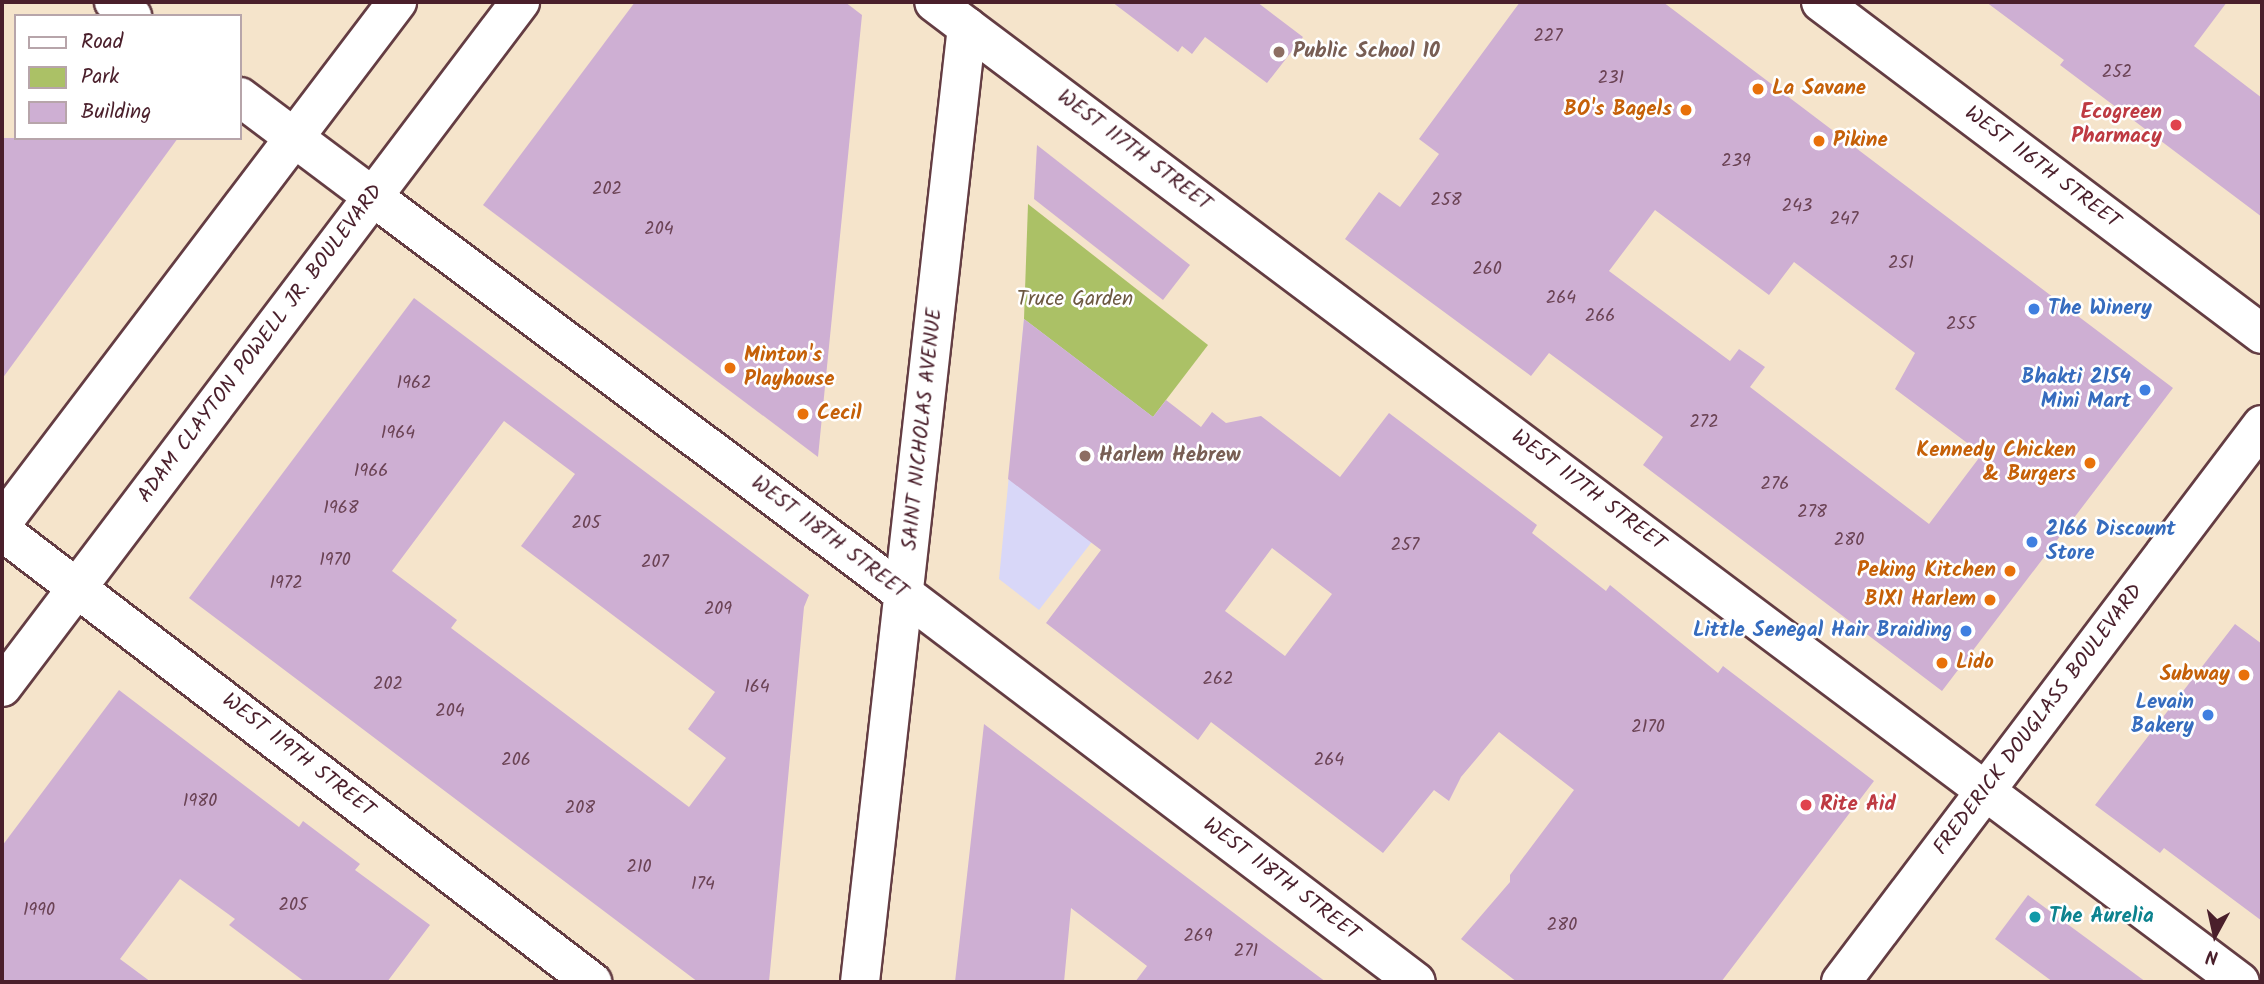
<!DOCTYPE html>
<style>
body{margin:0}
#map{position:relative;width:2264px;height:984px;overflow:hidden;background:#f5e4cb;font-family:Kalam,sans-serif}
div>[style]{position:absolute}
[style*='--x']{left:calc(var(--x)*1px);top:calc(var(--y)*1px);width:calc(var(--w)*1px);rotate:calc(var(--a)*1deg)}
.built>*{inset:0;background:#d8d7f8}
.green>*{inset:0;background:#abc166}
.building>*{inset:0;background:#ceafd3}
.roads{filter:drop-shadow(2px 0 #643d43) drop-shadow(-2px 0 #643d43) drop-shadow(0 2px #643d43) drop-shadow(0 -2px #643d43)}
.minor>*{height:38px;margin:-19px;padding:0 19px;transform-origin:19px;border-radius:19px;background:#fff}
.tertiary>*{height:38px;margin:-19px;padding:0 19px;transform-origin:19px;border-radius:19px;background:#fff}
.secondary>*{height:38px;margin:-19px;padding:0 19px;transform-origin:19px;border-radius:19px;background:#fff}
.primary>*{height:38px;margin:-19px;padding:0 19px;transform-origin:19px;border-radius:19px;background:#fff}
.dots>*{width:19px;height:19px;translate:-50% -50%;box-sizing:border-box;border:4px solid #fff;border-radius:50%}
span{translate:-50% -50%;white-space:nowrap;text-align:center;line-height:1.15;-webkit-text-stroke:5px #fff;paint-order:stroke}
.number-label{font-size:18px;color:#6b4355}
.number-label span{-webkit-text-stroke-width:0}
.education-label{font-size:21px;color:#785e54;font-weight:700}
.left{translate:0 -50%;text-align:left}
.food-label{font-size:21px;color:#c56008;font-weight:700}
.right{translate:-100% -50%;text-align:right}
.health-label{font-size:21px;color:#be3a42;font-weight:700}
.street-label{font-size:21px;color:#4a1f2b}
.park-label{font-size:21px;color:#6c5840}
.shop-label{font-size:21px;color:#366cbe;font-weight:700}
.culture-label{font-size:21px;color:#0d838f;font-weight:700}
.frame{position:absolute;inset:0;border:4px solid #4a1f2b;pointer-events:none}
.legend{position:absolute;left:14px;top:14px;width:228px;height:126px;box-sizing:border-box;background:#fff;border:2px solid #b7a5aa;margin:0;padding:9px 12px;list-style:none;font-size:21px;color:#4a1f2b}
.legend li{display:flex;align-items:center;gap:14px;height:35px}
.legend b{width:35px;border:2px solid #b7a5aa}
.north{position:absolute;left:2180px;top:900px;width:70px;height:70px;-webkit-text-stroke:5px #fff;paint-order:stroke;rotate:188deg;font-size:19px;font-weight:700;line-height:28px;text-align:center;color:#4a1f2b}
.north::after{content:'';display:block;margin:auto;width:24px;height:32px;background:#4a1f2b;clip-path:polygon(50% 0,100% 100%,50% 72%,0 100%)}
</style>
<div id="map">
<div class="built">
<div style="clip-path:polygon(1024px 319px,1177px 432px,1039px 610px,999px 579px)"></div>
</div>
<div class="green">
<div style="clip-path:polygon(1028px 204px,1208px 345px,1153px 417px,1024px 319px)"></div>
</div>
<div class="building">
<div style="clip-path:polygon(635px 2px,845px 2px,862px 15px,818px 457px,483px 205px)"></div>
<div style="clip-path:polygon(1112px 2px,1257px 2px,1303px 37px,1267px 83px,1205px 37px,1192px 54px,1182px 46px,1178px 52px)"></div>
<div style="clip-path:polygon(evenodd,1520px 2px,1663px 2px,2173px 388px,1942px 691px,1643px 465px,1663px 437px,1549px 353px,1531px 376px,1345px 239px,1379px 192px,1400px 207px,1439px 154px,1419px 139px,1520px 2px,1655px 210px,1769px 295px,1794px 262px,1915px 353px,1895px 389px,1982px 454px,1929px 524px,1750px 387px,1765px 367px,1739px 349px,1730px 361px,1609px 271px,1655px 210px)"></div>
<div style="clip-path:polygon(1986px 2px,2227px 2px,2194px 46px,2262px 98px,2262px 217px,2060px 65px,2064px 60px)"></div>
<div style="clip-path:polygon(2px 138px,178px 138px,2px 379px)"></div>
<div style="clip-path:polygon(1037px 145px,1190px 265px,1163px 300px,1034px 199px)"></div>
<div style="clip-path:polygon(evenodd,414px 298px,809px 595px,804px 607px,769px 982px,698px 982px,189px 598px,414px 298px,504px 421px,575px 474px,521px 546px,715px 692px,688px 729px,726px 758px,689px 807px,451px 628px,457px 620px,392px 571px,504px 421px)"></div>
<div style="clip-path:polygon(evenodd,1024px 319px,1153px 417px,1166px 400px,1201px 427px,1212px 412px,1226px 423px,1261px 416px,1340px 477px,1389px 413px,1537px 525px,1532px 533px,1606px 591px,1610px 585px,1718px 673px,1723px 666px,1874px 781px,1721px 982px,1517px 982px,1461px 939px,1510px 882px,1510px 875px,1574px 790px,1499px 732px,1461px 777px,1449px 801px,1434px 790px,1383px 853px,1211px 722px,1198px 740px,1046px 623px,1101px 550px,1008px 479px,1024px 319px,1272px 548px,1332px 594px,1285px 656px,1225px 611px,1272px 548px)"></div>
<div style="clip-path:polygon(2235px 624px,2262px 644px,2262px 921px,2164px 848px,2160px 853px,2095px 805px)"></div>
<div style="clip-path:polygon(119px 690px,299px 827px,303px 821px,360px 864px,355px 870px,430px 925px,387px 982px,305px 982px,229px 925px,235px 919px,180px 879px,120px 959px,151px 982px,2px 982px,2px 846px)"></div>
<div style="clip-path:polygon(984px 724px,1279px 947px,1326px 982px,1135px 982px,1147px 966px,1071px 908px,1064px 982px,955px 982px)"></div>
<div style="clip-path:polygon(2028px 895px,2146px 982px,2053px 982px,1995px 939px)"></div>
</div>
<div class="roads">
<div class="minor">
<div style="--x:114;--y:2;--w:23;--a:38"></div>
<div style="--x:967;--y:27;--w:1591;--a:36.88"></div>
<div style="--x:240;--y:97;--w:165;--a:36.9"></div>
<div style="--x:2;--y:531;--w:743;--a:37.39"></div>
<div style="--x:904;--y:594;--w:642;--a:37.16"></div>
</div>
<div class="tertiary">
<div style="--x:1821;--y:2;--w:552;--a:36.97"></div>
</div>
<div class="secondary">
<div style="--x:372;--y:196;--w:664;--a:36.8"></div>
<div style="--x:860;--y:982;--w:961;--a:-83.61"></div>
<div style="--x:967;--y:27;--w:41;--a:-142.9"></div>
<div style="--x:1841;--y:982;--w:698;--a:-52.92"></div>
</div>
<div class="primary">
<div style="--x:2;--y:523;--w:654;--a:-52.83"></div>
<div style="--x:2;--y:687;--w:859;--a:-52.9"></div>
</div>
</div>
<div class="dots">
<div style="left:1279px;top:52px;background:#8d6e63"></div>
<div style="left:1758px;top:89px;background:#e8710a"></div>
<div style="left:1686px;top:110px;background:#e8710a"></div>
<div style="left:2176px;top:125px;background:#e0444e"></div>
<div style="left:1819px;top:141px;background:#e8710a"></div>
<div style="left:2034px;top:309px;background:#3f7fe0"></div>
<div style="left:730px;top:368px;background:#e8710a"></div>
<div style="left:2145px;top:390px;background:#3f7fe0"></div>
<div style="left:803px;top:414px;background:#e8710a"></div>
<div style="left:1085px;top:456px;background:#8d6e63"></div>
<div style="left:2090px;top:463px;background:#e8710a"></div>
<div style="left:2032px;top:542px;background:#3f7fe0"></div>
<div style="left:2010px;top:571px;background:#e8710a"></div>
<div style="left:1990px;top:600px;background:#e8710a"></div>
<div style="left:1966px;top:631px;background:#3f7fe0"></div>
<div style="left:1942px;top:663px;background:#e8710a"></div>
<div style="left:2244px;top:675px;background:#e8710a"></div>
<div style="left:2208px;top:715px;background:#3f7fe0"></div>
<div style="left:1806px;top:805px;background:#e0444e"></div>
<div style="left:2035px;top:917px;background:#0f9aa8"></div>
</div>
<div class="number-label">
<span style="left:1548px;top:37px">227</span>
<span style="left:2117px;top:73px">252</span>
<span style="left:1611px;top:79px">231</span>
<span style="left:1736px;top:162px">239</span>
<span style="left:607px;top:190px">202</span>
<span style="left:1446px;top:201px">258</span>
<span style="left:1797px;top:207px">243</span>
<span style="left:1844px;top:220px">247</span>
<span style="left:659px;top:230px">204</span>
<span style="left:1901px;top:264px">251</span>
<span style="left:1487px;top:270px">260</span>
<span style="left:1561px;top:299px">264</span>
<span style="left:1600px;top:317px">266</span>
<span style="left:1961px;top:325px">255</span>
<span style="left:414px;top:384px">1962</span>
<span style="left:1704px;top:423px">272</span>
<span style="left:398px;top:434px">1964</span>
<span style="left:371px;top:472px">1966</span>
<span style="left:1775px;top:485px">276</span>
<span style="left:341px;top:509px">1968</span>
<span style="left:1812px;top:513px">278</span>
<span style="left:586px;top:524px">205</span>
<span style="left:1849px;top:541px">280</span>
<span style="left:1405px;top:546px">257</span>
<span style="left:335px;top:561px">1970</span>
<span style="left:655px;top:563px">207</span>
<span style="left:286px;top:584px">1972</span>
<span style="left:718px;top:610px">209</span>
<span style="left:1218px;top:680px">262</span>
<span style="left:388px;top:685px">202</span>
<span style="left:757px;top:688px">164</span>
<span style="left:450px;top:712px">204</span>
<span style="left:1648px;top:728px">2170</span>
<span style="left:516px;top:761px">206</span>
<span style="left:1329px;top:761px">264</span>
<span style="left:200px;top:802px">1980</span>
<span style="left:580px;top:809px">208</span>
<span style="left:639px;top:868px">210</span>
<span style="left:703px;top:885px">174</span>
<span style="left:293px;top:906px">205</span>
<span style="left:39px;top:911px">1990</span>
<span style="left:1562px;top:926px">280</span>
<span style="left:1198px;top:937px">269</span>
<span style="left:1246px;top:952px">271</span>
</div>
<div class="education-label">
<span class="left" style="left:1293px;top:52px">Public School 10</span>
<span class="left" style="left:1099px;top:456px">Harlem Hebrew</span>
</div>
<div class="food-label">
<span class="left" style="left:1772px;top:89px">La Savane</span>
<span class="right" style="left:1672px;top:110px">BO's Bagels</span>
<span class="left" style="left:1833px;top:141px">Pikine</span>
<span class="left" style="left:744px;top:368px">Minton's<br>Playhouse</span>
<span class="left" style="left:817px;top:414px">Cecil</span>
<span class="right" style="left:2076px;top:463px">Kennedy Chicken<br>&amp; Burgers</span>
<span class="right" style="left:1996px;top:571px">Peking Kitchen</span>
<span class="right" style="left:1976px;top:600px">BIXI Harlem</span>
<span class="left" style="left:1956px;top:663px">Lido</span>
<span class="right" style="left:2230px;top:675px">Subway</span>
</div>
<div class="health-label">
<span class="right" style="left:2162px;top:125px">Ecogreen<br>Pharmacy</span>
<span class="left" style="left:1820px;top:805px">Rite Aid</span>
</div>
<div class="street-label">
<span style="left:1134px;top:151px;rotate:37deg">WEST 117TH STREET</span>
<span style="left:2042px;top:168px;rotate:37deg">WEST 116TH STREET</span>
<span style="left:261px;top:344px;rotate:-53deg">ADAM CLAYTON POWELL JR. BOULEVARD</span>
<span style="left:923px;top:429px;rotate:-84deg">SAINT NICHOLAS AVENUE</span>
<span style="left:1588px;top:491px;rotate:37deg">WEST 117TH STREET</span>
<span style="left:829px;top:538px;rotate:37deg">WEST 118TH STREET</span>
<span style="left:2039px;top:720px;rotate:-53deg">FREDERICK DOUGLASS BOULEVARD</span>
<span style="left:298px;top:756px;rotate:38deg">WEST 119TH STREET</span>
<span style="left:1281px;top:880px;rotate:37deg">WEST 118TH STREET</span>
</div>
<div class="park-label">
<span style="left:1075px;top:300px">Truce Garden</span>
</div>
<div class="shop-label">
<span class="left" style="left:2048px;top:309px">The Winery</span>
<span class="right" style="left:2131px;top:390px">Bhakti 2154<br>Mini Mart</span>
<span class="left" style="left:2046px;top:542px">2166 Discount<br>Store</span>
<span class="right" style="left:1952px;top:631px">Little Senegal Hair Braiding</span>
<span class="right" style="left:2194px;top:715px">Levain<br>Bakery</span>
</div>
<div class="culture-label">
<span class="left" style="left:2049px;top:917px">The Aurelia</span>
</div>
<div class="frame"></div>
<ul class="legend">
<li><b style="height:9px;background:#fff"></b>Road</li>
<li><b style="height:19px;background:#abc166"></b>Park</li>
<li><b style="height:19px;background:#ceafd3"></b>Building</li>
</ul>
<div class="north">N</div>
</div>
